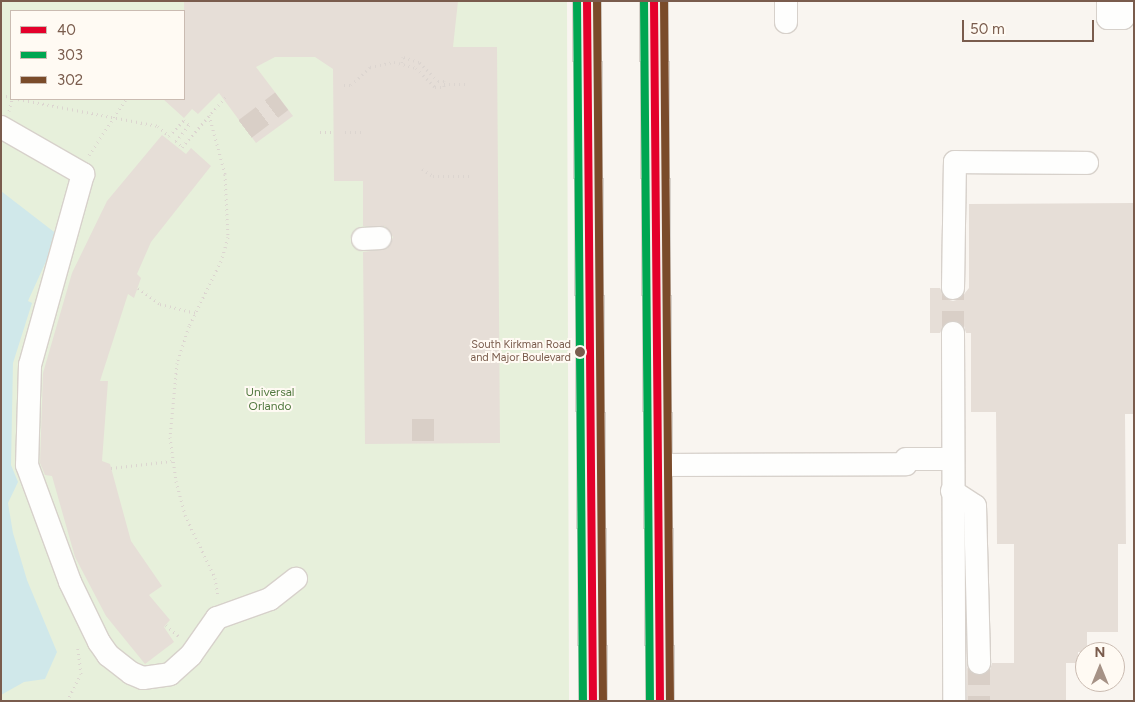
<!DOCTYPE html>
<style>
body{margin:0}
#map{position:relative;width:1135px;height:702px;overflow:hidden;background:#f9f5f0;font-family:Figtree,sans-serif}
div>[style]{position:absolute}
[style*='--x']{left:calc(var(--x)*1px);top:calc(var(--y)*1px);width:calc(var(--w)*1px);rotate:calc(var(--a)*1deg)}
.green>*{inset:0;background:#e7f0db}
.water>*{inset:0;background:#d0e8ea}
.building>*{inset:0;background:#e6ded7}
.minor-tunnel>*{height:22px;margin-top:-11px;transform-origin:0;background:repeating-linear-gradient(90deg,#d9cfc7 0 22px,transparent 0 33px)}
.path>*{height:3px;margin-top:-1.5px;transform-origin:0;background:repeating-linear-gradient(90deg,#dcd5d0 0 1px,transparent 0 5px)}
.roads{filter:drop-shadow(1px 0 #d7d1cb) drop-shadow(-1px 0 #d7d1cb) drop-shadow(0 1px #d7d1cb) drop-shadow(0 -1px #d7d1cb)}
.minor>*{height:22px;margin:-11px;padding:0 11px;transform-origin:11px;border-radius:11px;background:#fefefd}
.major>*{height:28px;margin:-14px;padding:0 14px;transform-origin:14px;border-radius:14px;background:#f3eee8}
.bus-1>*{height:8px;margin:-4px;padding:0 4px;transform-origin:4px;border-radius:4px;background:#e4002b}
.bus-2>*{height:8px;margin:-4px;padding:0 4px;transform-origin:4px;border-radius:4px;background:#00a651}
.bus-3>*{height:8px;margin:-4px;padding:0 4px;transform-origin:4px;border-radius:4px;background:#7a4b2a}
.dots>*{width:14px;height:14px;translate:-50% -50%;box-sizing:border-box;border:2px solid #fffaf3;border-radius:50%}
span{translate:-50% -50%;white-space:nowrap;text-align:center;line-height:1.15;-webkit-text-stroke:4px #fffaf3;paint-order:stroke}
.bus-label{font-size:11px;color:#7a5c4d}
.right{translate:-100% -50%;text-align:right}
.park-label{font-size:12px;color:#537a41}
.frame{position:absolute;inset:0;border:2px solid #7a5c4d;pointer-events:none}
.legend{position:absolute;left:10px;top:10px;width:175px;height:90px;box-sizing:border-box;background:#fffaf3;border:1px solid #cabbb1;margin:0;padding:6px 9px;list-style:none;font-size:15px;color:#7a5c4d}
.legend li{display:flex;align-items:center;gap:10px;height:25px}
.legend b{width:25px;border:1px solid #cabbb1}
.north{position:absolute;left:1075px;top:642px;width:50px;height:50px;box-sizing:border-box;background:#fffaf3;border:1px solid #cabbb1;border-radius:50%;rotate:0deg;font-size:14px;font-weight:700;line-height:20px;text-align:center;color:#7a5c4d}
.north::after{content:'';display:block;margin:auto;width:18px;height:22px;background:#a69286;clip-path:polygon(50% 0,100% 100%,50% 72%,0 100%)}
.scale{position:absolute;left:962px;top:20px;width:132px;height:22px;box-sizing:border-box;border:2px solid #7a5c4d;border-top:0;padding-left:6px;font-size:15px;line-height:18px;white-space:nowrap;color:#7a5c4d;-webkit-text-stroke:4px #fffaf3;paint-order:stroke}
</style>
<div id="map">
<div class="green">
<div style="clip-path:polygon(evenodd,1px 1px,567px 1px,569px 701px,1px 701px,1px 1px,11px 11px,184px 11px,184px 99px,11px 99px,11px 11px)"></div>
</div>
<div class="water">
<div style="clip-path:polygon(1px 191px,58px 235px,28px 301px,32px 303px,13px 363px,11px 465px,18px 482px,8px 503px,13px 533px,27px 580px,57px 652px,45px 679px,24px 682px,1px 695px)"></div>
</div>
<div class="building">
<div style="clip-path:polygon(184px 1px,458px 1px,453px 47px,497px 47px,500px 443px,365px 444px,363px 252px,387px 249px,393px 237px,385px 226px,363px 226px,363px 181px,334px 181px,333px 69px,315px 57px,275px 57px,256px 67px,293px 116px,256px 143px,219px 93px,198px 114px,192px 109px,184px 118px,163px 99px,184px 99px)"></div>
<div style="clip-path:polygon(162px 135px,186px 154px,191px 148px,211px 166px,151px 242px,137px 274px,141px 278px,134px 298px,128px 294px,100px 381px,108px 381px,102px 461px,110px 464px,131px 541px,162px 586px,149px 595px,170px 620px,164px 627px,174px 642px,145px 664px,106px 616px,75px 557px,52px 476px,45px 475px,40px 463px,43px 373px,72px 273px,107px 201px)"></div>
<div style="clip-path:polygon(1134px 203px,1134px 414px,1125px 414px,1126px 544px,1118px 544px,1118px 632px,1087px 632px,1087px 652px,1078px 652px,1078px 663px,1066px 663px,1066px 701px,967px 701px,967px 667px,972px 674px,980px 676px,990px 670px,992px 663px,1014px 663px,1014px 544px,997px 544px,996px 412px,971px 412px,971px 333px,966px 333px,964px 326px,953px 320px,946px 322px,940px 333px,930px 333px,930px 288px,940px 288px,946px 299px,953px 301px,960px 299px,969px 288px,969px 204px)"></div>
</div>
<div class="minor-tunnel">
<div style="--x:245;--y:129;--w:46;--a:-37.1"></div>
<div style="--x:953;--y:333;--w:45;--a:-90"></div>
<div style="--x:423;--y:419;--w:28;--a:90"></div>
<div style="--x:979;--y:663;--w:38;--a:90"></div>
</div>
<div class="path">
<div style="--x:40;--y:11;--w:2;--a:-63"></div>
<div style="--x:444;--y:84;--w:24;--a:0"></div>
<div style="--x:344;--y:85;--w:7;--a:0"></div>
<div style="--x:351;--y:85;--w:26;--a:-43"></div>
<div style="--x:370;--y:67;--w:25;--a:-12"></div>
<div style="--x:394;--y:62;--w:23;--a:15"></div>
<div style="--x:416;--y:68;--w:27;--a:45"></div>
<div style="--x:435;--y:87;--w:9;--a:0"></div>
<div style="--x:444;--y:87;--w:6;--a:-90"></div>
<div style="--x:444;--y:81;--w:6;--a:180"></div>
<div style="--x:438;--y:81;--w:27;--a:-135"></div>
<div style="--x:419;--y:62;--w:17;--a:-163"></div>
<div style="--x:403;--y:57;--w:6;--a:99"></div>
<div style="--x:1;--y:95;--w:10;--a:11"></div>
<div style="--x:18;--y:99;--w:143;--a:10.9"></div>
<div style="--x:158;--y:126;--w:15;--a:42"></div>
<div style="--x:169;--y:136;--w:22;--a:-47"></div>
<div style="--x:184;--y:120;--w:7;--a:45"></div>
<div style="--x:189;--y:125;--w:21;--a:129"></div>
<div style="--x:176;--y:141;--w:8;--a:45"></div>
<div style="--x:182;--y:147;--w:70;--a:-49"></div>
<div style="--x:9;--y:111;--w:12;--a:-76"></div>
<div style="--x:209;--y:115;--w:61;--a:74.8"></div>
<div style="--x:225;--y:174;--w:63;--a:87.3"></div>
<div style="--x:228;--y:237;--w:25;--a:106"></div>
<div style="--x:221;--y:261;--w:72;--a:116.2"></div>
<div style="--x:189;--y:326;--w:39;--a:108"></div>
<div style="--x:177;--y:363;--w:74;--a:95.4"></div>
<div style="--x:170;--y:437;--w:44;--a:82.2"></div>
<div style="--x:176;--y:481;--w:35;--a:75"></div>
<div style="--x:185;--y:515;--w:70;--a:64.5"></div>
<div style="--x:215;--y:578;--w:19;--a:81"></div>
<div style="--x:320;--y:132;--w:13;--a:0"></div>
<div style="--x:345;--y:132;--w:17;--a:0"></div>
<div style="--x:89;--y:155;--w:67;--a:-56.5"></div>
<div style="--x:422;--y:169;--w:13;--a:32"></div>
<div style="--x:433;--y:176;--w:37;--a:0"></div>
<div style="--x:138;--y:288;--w:27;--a:36"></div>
<div style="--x:160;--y:304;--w:36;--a:14"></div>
<div style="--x:111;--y:468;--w:61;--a:-6.5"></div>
<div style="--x:166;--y:625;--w:18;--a:41"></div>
<div style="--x:67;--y:701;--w:30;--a:-63"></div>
<div style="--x:81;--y:674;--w:26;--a:-97"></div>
</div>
<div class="roads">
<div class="minor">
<div style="--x:786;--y:1;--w:21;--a:90"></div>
<div style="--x:1108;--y:1;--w:17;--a:90"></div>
<div style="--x:1108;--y:18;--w:15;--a:0"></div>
<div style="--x:1123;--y:18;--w:15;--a:-74"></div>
<div style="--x:1;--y:127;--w:95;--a:29.8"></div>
<div style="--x:83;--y:174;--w:198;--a:105.5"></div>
<div style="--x:30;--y:365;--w:100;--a:91.7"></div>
<div style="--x:27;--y:465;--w:125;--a:69.8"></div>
<div style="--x:70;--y:582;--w:67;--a:64.2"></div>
<div style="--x:99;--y:642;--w:16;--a:55"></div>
<div style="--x:108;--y:655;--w:29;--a:38"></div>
<div style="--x:131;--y:673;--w:13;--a:23"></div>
<div style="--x:143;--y:678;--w:27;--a:-8"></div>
<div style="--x:170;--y:674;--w:28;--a:-42"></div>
<div style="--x:191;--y:655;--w:45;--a:-54.9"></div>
<div style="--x:217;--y:618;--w:56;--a:-19.7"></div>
<div style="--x:270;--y:599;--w:33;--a:-38"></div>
<div style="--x:363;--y:239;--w:17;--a:-3"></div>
<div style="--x:953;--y:288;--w:126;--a:-89.1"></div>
<div style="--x:955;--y:162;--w:132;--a:0.4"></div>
<div style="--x:953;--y:333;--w:368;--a:89.8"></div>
<div style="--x:906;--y:459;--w:46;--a:0"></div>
<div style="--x:658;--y:465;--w:248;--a:-0.2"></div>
<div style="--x:952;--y:491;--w:27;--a:33"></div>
<div style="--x:975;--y:506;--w:157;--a:88.5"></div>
</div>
<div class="major">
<div style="--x:587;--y:1;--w:700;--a:89.51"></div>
<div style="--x:654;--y:1;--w:700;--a:89.51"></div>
</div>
</div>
<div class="bus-1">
<div style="--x:587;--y:1;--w:700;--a:89.51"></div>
<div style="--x:654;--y:1;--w:700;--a:89.51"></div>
</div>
<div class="bus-2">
<div style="--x:577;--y:1;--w:700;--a:89.51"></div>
<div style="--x:644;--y:1;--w:700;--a:89.51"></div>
</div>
<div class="bus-3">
<div style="--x:597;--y:1;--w:700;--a:89.51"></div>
<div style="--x:664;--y:1;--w:700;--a:89.51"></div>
</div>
<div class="dots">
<div style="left:580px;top:352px;background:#7a5c4d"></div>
</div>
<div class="bus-label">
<span class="right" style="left:571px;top:352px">South Kirkman Road<br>and Major Boulevard</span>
</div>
<div class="park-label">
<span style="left:270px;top:400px">Universal<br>Orlando</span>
</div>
<div class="frame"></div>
<ul class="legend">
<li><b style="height:6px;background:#e4002b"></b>40</li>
<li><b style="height:6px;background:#00a651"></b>303</li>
<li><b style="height:6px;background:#7a4b2a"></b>302</li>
</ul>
<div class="north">N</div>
<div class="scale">50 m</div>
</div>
